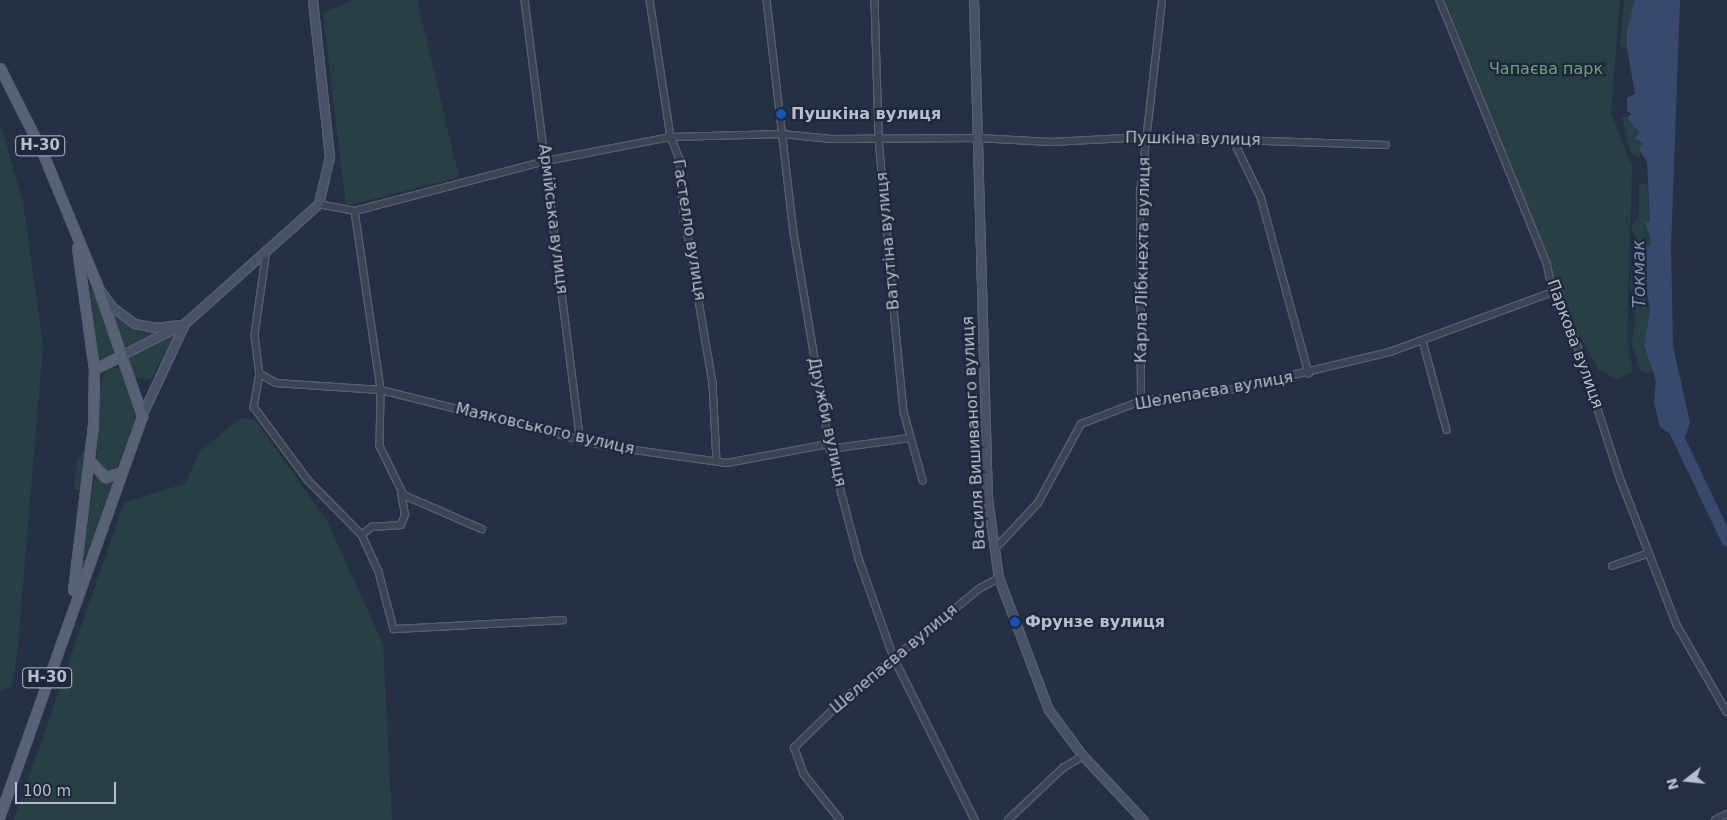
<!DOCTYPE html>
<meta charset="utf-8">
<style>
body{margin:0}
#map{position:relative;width:1727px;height:820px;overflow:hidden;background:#263045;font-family:"DejaVu Sans",sans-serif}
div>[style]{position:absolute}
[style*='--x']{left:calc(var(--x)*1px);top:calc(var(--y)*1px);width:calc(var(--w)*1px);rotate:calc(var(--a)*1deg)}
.green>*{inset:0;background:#283f46}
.water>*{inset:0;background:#39496d}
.river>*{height:12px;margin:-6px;padding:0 6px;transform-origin:6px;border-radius:6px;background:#39496d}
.roads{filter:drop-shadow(1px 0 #565e6f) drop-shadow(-1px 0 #565e6f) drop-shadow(0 1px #565e6f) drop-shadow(0 -1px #565e6f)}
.street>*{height:5.5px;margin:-2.75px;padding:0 2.75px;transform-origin:2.75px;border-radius:2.75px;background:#3b4354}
.secondary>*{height:8px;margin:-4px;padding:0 4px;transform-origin:4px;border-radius:4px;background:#495168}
.primary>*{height:9px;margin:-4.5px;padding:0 4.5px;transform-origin:4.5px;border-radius:4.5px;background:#596274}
.dots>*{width:14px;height:14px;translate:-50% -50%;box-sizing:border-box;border:2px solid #1f273a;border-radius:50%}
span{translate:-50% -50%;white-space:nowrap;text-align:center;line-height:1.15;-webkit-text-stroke:4.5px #1f273a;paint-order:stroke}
.shield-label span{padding:1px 4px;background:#1f273a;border:1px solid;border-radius:4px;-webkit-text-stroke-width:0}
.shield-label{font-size:15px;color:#b8bece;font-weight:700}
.park-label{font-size:16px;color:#6ea07f}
.poi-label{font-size:16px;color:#b8bece;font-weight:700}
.left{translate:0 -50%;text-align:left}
.street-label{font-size:16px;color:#b8bece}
.water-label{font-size:18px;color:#7e90b6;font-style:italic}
.north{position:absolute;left:1662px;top:755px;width:50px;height:50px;-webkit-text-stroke:4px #1f273a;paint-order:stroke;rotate:254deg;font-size:14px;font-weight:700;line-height:20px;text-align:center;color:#b8bece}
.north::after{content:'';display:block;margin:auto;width:18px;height:22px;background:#b8bece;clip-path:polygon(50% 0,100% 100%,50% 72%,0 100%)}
.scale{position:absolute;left:15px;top:782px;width:101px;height:22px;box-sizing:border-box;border:2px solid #b8bece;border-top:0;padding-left:6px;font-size:15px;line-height:18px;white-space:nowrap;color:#b8bece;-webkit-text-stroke:4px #1f273a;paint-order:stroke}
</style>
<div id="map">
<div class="green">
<div style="clip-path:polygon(354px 0,417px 0,459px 177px,346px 206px,323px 13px)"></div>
<div style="clip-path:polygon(1445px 0,1620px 0,1611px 114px,1632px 167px,1627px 339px,1633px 371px,1618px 380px,1598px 369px,1575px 328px)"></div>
<div style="clip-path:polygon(1624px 0,1635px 0,1627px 29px,1627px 48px,1622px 48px,1620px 43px)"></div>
<div style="clip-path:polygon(1622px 117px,1627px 117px,1639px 133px,1643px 143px,1639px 159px,1630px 152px)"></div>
<div style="clip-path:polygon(0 123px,23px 202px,43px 345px,17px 656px,12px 686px,0 691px)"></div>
<div style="clip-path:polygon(1647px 183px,1650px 222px,1644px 222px,1644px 226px,1651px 240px,1645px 254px,1645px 297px,1650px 311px,1644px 345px,1653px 371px,1648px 373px,1640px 370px,1632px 343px,1635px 319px,1630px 284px,1636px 238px,1631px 227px,1639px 215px,1639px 185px)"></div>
<div style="clip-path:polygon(89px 275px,116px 353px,98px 361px)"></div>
<div style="clip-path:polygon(106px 303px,117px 318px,130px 327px,145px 332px,164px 330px,122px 350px)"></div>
<div style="clip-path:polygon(175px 334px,151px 379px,133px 378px,125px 358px)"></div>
<div style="clip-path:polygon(108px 367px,120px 369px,136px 416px,117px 468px,105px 472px,96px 464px,101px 380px)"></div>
<div style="clip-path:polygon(241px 418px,255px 420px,327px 521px,383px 644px,392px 820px,14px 820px,124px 503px,186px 483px,199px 452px)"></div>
<div style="clip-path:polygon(87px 445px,83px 490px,73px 490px,78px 460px)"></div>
<div style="clip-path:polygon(95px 476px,113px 480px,80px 573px)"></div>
</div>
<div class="water">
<div style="clip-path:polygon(1635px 0,1680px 0,1671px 248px,1673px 346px,1690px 423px,1681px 448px,1676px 438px,1660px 427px,1654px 403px,1656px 381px,1644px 345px,1650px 311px,1643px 268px,1645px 254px,1642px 250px,1650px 245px,1651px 240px,1644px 221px,1650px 222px,1647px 162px,1639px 149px,1643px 143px,1635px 139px,1639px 133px,1627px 117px,1632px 114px,1627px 111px,1627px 98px,1635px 94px,1627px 48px,1627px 29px)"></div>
</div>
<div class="river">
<div style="--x:1676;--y:433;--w:119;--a:64.5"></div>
</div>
<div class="roads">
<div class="street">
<div style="--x:525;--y:0;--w:441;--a:82.8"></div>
<div style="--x:650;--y:0;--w:139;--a:81.3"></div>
<div style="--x:671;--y:137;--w:24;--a:68"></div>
<div style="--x:680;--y:159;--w:47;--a:86.3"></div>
<div style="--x:683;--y:206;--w:180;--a:80.4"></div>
<div style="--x:713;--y:383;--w:78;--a:87.1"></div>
<div style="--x:767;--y:0;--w:235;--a:83.4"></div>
<div style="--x:794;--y:233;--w:219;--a:80.5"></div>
<div style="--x:830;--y:449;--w:114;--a:75.2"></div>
<div style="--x:859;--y:559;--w:105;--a:70.5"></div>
<div style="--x:894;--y:658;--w:181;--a:63.4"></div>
<div style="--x:875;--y:0;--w:138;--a:88.3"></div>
<div style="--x:879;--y:138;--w:161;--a:85"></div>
<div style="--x:893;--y:298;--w:115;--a:84.5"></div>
<div style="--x:904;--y:412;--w:71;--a:74.4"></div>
<div style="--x:1440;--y:0;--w:284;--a:67.9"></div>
<div style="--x:1547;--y:263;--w:30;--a:78"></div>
<div style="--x:1553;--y:292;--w:51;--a:64.4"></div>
<div style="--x:1575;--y:338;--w:149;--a:72.1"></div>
<div style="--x:1621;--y:480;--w:155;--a:68.9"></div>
<div style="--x:1677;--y:625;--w:100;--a:60.1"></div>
<div style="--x:1233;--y:139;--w:64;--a:64.2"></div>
<div style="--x:1261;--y:197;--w:183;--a:74.8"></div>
<div style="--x:319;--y:204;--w:37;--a:11"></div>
<div style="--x:355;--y:211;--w:197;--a:-14.7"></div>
<div style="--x:546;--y:161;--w:127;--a:-10.9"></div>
<div style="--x:671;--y:137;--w:112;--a:-1.5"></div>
<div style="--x:783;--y:134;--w:48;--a:5.9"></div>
<div style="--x:831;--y:139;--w:147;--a:-0.4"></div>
<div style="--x:978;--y:138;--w:72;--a:3.2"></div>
<div style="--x:1050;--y:142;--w:95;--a:-3"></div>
<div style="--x:1145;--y:137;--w:241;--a:1.9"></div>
<div style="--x:355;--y:211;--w:181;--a:81.7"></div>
<div style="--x:381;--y:390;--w:56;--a:91"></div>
<div style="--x:380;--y:446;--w:55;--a:63.9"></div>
<div style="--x:404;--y:495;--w:85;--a:23.6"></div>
<div style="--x:267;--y:250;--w:86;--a:98"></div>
<div style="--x:255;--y:335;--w:39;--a:83"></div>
<div style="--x:260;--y:374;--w:18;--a:29"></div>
<div style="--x:276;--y:383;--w:105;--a:3.8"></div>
<div style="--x:381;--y:390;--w:232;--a:14"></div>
<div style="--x:606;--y:446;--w:122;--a:8"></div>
<div style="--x:727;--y:463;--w:104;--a:-10.6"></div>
<div style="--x:1423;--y:341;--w:92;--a:74.9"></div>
<div style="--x:260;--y:374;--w:34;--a:100"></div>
<div style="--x:254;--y:407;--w:91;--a:53.5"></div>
<div style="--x:308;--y:480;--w:77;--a:45.5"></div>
<div style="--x:362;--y:535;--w:41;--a:65.3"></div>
<div style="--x:379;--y:572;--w:59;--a:75.3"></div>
<div style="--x:394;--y:629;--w:169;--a:-3"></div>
<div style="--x:1141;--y:401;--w:207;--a:-90.3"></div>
<div style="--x:1140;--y:194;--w:195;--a:-83.5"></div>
<div style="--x:830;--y:449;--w:80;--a:-7.9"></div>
<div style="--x:362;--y:535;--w:13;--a:-39"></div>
<div style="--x:372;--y:527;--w:29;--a:-4"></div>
<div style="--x:401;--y:525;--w:11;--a:-68"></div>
<div style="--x:405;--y:515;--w:22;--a:-100"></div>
<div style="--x:994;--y:550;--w:64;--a:-46.9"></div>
<div style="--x:1038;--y:503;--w:90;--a:-61.4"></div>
<div style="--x:1081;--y:424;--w:64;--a:-21"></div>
<div style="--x:1141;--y:401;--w:86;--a:-6.7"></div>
<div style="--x:1226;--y:391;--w:169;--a:-13.4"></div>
<div style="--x:1390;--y:352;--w:174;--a:-20.2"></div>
<div style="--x:1612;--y:566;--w:39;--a:-19"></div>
<div style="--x:840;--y:820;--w:58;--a:-128.7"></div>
<div style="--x:804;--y:775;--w:29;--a:-110"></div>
<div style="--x:794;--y:748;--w:71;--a:-44.4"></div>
<div style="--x:845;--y:698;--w:173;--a:-39.1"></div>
<div style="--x:979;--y:589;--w:23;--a:-29"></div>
<div style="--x:1008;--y:820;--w:76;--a:-43.4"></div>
<div style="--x:1063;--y:768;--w:23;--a:-31"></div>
<div style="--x:1715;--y:820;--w:13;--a:-27"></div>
</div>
<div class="secondary">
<div style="--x:974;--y:0;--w:499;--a:88.4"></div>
<div style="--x:988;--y:499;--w:80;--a:82.1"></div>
<div style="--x:999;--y:578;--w:141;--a:69.3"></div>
<div style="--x:1049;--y:710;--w:57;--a:53.5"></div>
<div style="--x:1083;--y:756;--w:88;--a:46.8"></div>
<div style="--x:100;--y:290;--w:22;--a:54"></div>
<div style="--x:113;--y:308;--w:27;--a:36"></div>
<div style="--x:135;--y:324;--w:21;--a:11"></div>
<div style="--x:156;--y:328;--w:23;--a:-7"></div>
<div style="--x:121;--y:356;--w:72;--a:-26.6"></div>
<div style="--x:185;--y:324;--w:180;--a:-41.8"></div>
<div style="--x:319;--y:204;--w:48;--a:-76.8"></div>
<div style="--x:330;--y:157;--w:158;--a:-96.2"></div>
<div style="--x:142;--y:416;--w:102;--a:-64.9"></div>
</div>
<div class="primary">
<div style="--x:0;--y:68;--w:91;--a:63.2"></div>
<div style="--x:41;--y:149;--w:147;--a:67.6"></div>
<div style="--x:97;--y:285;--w:139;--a:71"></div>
<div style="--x:142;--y:416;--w:424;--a:109.6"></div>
<div style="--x:94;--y:369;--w:30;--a:-26"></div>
<div style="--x:91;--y:462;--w:21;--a:47"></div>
<div style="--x:105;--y:477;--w:15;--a:-16"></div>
<div style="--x:73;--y:590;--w:167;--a:-83.1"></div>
<div style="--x:93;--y:424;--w:55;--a:-89"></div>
<div style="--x:94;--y:369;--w:122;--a:-98"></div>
</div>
</div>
<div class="dots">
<div style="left:781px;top:114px;background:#1a4fb4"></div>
<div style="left:1015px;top:622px;background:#1a4fb4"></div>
</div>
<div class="shield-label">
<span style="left:40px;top:146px">Н-30</span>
<span style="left:47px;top:678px">Н-30</span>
</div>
<div class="park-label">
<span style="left:1546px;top:69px">Чапаєва парк</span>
</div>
<div class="poi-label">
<span class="left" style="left:791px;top:114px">Пушкіна вулиця</span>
<span class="left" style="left:1025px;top:622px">Фрунзе вулиця</span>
</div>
<div class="street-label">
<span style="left:1193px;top:139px;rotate:1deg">Пушкіна вулиця</span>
<span style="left:553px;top:219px;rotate:83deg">Армійська вулиця</span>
<span style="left:689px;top:230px;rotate:81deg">Гастелло вулиця</span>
<span style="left:888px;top:241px;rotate:-95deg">Ватутіна вулиця</span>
<span style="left:1143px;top:260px;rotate:-89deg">Карла Лібкнехта вулиця</span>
<span style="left:1575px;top:344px;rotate:70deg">Паркова вулиця</span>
<span style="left:1214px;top:391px;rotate:-10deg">Шелепаєва вулиця</span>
<span style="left:827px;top:422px;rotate:78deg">Дружби вулиця</span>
<span style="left:545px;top:429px;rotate:13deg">Маяковського вулиця</span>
<span style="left:974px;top:433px;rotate:-93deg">Василя Вишиваного вулиця</span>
<span style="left:894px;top:659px;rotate:-40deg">Шелепаєва вулиця</span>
</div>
<div class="water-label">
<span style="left:1639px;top:274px;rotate:-91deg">Токмак</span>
</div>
<div class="north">N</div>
<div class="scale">100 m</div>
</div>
